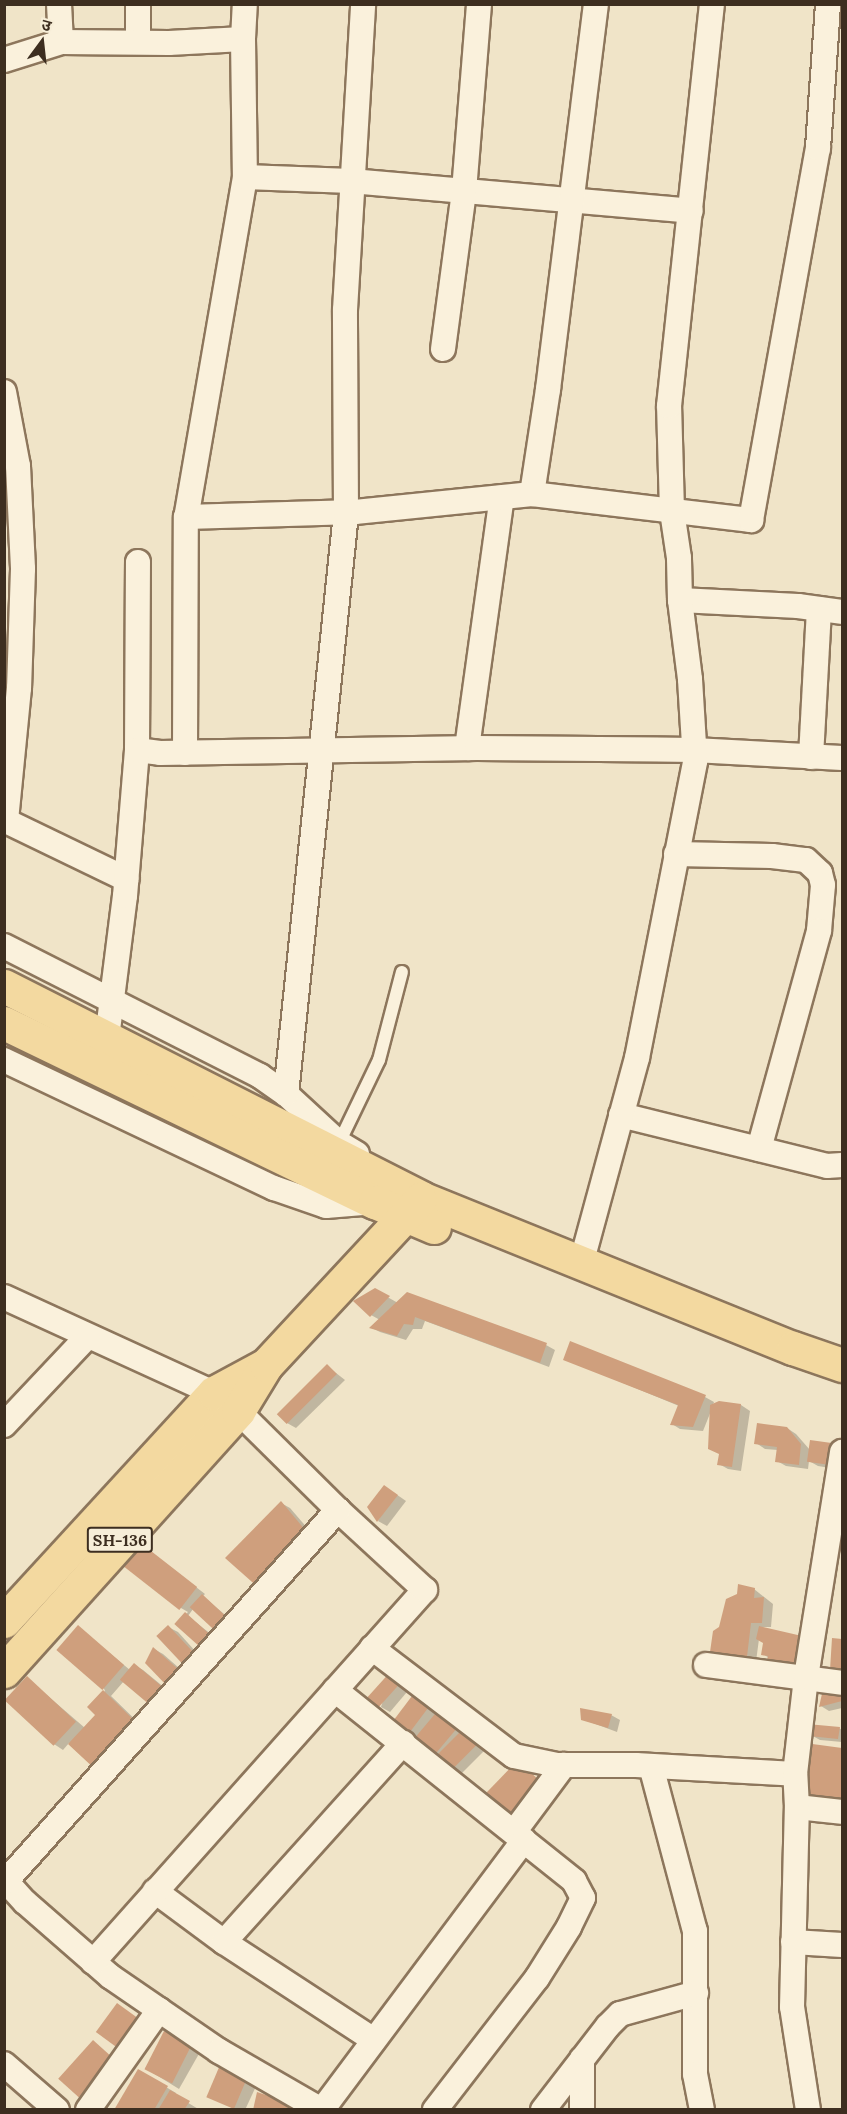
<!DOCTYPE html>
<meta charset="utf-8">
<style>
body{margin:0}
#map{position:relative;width:847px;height:2114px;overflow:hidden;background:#f0e4c8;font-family:Lora,"Noto Sans Devanagari",serif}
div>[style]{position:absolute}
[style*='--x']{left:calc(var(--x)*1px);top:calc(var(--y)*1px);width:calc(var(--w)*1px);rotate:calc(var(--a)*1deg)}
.shadow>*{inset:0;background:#0003}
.building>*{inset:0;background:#cf9f7d;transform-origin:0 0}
.roads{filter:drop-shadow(2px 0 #8d765c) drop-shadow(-2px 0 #8d765c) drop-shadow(0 2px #8d765c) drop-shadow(0 -2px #8d765c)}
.service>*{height:12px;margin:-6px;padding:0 6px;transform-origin:6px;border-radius:6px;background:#faf1dc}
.minor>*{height:24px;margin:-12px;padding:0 12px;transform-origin:12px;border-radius:12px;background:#faf1dc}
.primary>*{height:33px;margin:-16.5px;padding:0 16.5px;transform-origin:16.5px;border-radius:16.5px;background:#f3d9a0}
span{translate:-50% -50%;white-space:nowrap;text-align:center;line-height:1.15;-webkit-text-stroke:4.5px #f7eed8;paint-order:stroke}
.shield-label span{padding:2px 4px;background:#f7eed8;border:2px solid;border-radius:4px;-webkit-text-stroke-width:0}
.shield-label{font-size:16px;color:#3d2e20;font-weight:700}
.frame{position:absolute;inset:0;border:6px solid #3d2e20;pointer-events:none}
.north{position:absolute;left:12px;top:12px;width:60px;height:60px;-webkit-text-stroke:4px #f7eed8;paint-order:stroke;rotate:15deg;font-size:16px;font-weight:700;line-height:24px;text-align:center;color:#3d2e20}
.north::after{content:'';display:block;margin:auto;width:21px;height:27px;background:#3d2e20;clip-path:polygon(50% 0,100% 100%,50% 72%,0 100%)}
</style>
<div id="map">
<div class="shadow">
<div style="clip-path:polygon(375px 1290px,398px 1303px,546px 1345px,555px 1350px,549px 1367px,425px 1321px,422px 1329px,413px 1329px,406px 1340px,380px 1332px,372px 1328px,380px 1320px,371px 1315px)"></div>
<div style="clip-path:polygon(571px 1343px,705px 1397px,714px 1402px,713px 1405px,741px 1405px,750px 1411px,741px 1471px,728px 1469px,719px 1464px,721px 1454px,711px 1411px,703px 1431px,680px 1429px,672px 1424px,679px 1406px,565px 1359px)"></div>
<div style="clip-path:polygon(327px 1366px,345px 1380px,296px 1428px,287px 1423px)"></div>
<div style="clip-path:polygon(787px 1428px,796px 1434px,810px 1450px,842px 1470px,818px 1466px,809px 1461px,808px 1469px,786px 1466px,777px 1461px,778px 1450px,765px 1449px,756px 1443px)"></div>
<div style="clip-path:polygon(393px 1492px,406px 1501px,387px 1526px,378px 1521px)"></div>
<div style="clip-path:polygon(281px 1503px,290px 1508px,315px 1537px,280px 1575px)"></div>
<div style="clip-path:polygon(143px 1546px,205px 1594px,203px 1596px,238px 1626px,193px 1609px,188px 1616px,222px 1643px,176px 1624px,188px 1612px,181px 1608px)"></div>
<div style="clip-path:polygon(754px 1589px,773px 1604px,771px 1627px,762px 1627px,769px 1658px,763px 1654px,765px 1643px,759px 1639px,755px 1669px,720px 1628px)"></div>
<div style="clip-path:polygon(78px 1627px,130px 1670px,134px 1665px,143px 1670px,177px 1698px,124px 1681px,111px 1696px,149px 1733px,69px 1743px,63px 1750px,54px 1744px,27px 1678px,85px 1728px,98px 1715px,89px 1707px,105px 1691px)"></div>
<div style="clip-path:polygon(168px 1627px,178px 1632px,206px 1663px,158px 1636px)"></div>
<div style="clip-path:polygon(154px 1649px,163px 1654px,187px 1675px,170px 1687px)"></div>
<div style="clip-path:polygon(392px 1672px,412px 1686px,390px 1712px,381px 1707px)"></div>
<div style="clip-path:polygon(842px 1692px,842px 1708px,829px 1711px,821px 1706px)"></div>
<div style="clip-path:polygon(415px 1693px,491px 1744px,456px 1779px,439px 1755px,408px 1733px)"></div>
<div style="clip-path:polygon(611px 1715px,620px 1720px,617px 1732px,582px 1719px)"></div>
<div style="clip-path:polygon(839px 1728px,842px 1730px,842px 1742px,820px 1740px,811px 1735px)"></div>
<div style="clip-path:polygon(807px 1744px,842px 1749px,842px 1803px,809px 1798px,800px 1793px)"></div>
<div style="clip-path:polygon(191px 2046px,200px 2052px,179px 2089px,145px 2068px)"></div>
<div style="clip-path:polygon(221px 2067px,257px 2084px,245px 2110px,233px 2110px)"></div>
<div style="clip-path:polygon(139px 2071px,176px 2093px,175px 2095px,200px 2110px,115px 2110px)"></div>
<div style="clip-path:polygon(290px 2104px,298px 2110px,255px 2110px)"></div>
</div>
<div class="building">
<div style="clip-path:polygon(375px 1288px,390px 1296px,370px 1317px,353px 1301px)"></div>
<div style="clip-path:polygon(407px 1292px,547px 1343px,540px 1363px,415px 1317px,413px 1325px,404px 1324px,397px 1336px,369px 1328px)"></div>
<div style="clip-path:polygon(570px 1341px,706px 1395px,693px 1427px,670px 1425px,678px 1405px,563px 1360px)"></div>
<div style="left:327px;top:1364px;width:14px;height:71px;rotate:45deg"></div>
<div style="clip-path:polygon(719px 1401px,741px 1404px,732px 1467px,717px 1465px,719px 1454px,708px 1449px,710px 1405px)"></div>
<div style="clip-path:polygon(757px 1423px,787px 1427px,801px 1444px,799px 1465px,775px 1462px,777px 1447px,754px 1444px)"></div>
<div style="left:810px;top:1440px;width:29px;height:22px;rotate:8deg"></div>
<div style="clip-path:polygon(384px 1485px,398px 1495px,377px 1522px,367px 1507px)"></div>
<div style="clip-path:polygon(281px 1501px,306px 1531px,260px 1589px,225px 1558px)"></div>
<div style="left:142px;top:1544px;width:70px;height:29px;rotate:38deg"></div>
<div style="clip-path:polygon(738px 1584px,755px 1588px,754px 1598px,764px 1597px,762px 1623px,751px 1623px,746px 1665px,709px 1659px,713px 1631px,719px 1627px,726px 1599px,737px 1594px)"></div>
<div style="left:202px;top:1594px;width:38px;height:18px;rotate:43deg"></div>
<div style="left:185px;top:1612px;width:38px;height:16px;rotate:42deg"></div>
<div style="left:78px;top:1625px;width:61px;height:33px;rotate:41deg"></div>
<div style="left:168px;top:1625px;width:44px;height:16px;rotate:47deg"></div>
<div style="clip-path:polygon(759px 1626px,802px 1636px,795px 1670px,766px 1663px,768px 1656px,761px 1655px,763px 1643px,756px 1639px)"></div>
<div style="clip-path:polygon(832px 1638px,842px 1639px,842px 1671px,830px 1670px)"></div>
<div style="clip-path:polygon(153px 1647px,178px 1669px,169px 1688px,145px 1663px)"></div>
<div style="left:134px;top:1663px;width:45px;height:22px;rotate:40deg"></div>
<div style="left:392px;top:1670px;width:15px;height:37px;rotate:42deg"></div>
<div style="left:27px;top:1676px;width:67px;height:33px;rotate:43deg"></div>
<div style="clip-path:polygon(824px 1685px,842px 1690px,842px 1701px,819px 1707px)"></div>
<div style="clip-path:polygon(103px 1690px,141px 1727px,97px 1771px,68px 1744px,95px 1715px,87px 1707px)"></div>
<div style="left:415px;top:1692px;width:20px;height:38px;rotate:37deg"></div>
<div style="left:440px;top:1708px;width:26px;height:38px;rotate:40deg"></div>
<div style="clip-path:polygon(580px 1708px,612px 1714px,608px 1728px,581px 1720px)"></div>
<div style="left:468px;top:1724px;width:21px;height:52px;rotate:45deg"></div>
<div style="clip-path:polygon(807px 1724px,840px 1727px,838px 1739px,809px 1736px)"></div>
<div style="clip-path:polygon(805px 1743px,842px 1748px,842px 1800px,798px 1793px)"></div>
<div style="left:518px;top:1760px;width:33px;height:54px;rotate:44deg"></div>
<div style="left:117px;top:2003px;width:32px;height:36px;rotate:36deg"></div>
<div style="left:164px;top:2031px;width:31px;height:43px;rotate:27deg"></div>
<div style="left:93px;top:2040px;width:28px;height:52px;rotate:42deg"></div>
<div style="left:220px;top:2065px;width:30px;height:35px;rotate:23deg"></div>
<div style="clip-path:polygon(138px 2069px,168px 2086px,154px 2110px,114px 2110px)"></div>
<div style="clip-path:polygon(170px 2090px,190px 2101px,184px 2110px,158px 2110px)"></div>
<div style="clip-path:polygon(257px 2092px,290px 2103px,286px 2110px,253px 2110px)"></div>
</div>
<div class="roads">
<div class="service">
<div style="--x:339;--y:1143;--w:92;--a:-64.3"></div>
<div style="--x:379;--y:1060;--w:91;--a:-75.4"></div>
</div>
<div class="minor">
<div style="--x:59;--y:4;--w:38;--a:87"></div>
<div style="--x:138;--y:4;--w:38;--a:90"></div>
<div style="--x:243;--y:39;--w:35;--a:-87"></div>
<div style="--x:4;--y:60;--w:60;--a:-17.5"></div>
<div style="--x:61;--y:42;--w:108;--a:0.5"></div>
<div style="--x:169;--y:43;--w:74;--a:-3.1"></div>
<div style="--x:243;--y:39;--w:138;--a:89.2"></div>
<div style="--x:245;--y:177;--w:345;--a:99.8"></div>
<div style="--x:245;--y:177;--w:106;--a:2.2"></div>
<div style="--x:351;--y:181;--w:341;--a:5"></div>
<div style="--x:443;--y:349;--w:159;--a:-82.4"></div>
<div style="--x:464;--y:191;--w:188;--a:-85.4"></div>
<div style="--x:4;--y:392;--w:75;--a:79.3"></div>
<div style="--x:18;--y:466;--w:103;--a:87.2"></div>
<div style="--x:23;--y:569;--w:119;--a:91.9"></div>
<div style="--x:19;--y:688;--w:133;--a:95.6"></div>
<div style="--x:532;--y:494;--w:106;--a:-81.3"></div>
<div style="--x:548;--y:389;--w:388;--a:-82.9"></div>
<div style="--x:680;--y:600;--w:118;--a:2.9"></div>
<div style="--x:798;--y:606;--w:44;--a:7.8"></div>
<div style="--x:467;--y:748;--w:253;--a:-82.1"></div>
<div style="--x:137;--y:750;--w:188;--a:-89.7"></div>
<div style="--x:185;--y:753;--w:236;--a:-89.8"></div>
<div style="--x:186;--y:517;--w:169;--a:-1.7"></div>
<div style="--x:355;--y:512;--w:178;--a:-5.8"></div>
<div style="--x:532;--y:494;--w:221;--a:6.8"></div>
<div style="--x:751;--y:520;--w:378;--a:-79.8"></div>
<div style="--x:818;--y:148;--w:144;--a:-86"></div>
<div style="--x:811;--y:757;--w:148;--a:-86.9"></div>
<div style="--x:4;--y:820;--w:136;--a:25.8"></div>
<div style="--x:676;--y:854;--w:96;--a:1.2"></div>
<div style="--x:772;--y:856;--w:34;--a:7"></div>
<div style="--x:806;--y:860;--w:19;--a:43"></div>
<div style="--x:820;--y:873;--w:12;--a:76"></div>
<div style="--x:823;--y:885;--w:46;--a:95"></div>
<div style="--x:819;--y:931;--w:226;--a:105.4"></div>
<div style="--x:4;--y:946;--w:287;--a:26.9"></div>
<div style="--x:260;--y:1076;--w:32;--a:35"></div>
<div style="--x:286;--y:1094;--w:72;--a:42.8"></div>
<div style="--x:339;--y:1143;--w:21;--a:31"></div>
<div style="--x:107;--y:1038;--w:143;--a:-82.8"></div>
<div style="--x:125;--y:896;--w:146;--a:-85.3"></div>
<div style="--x:137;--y:750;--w:23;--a:7"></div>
<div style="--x:160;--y:753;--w:317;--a:-0.9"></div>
<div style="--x:477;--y:748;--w:217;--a:0.5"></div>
<div style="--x:694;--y:750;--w:148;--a:3.1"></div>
<div style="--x:4;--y:1060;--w:299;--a:25.4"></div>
<div style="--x:274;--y:1188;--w:55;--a:19.1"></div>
<div style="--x:326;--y:1206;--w:49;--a:-4.7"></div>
<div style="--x:286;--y:1094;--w:584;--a:-84.1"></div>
<div style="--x:346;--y:513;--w:203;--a:-90.3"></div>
<div style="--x:345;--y:310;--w:307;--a:-86.6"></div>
<div style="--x:621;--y:1115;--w:212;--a:13.9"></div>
<div style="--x:827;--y:1166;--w:15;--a:-4"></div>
<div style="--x:581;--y:1264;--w:213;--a:-74.8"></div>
<div style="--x:637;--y:1058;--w:303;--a:-78.9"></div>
<div style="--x:695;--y:761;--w:82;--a:-93.5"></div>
<div style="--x:690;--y:679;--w:80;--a:-97.2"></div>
<div style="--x:680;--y:600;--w:42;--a:-91.4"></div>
<div style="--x:679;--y:558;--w:48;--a:-98.5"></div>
<div style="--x:672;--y:511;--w:105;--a:-91.6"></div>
<div style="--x:669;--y:406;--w:404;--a:-83.9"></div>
<div style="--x:4;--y:1297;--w:231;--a:24.6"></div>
<div style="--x:4;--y:1425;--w:122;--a:-46.7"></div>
<div style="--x:372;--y:1648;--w:178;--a:37.3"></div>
<div style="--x:514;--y:1756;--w:44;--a:11.8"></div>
<div style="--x:557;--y:1765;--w:79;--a:0"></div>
<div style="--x:636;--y:1765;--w:159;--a:3.2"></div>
<div style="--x:706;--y:1665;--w:137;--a:7.5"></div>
<div style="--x:335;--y:1690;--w:306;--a:38.6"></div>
<div style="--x:574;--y:1881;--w:19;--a:62"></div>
<div style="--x:583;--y:1898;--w:32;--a:116"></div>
<div style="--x:569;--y:1927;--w:60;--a:122.1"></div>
<div style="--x:537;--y:1978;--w:167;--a:127.7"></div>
<div style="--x:651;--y:1766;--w:171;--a:75.1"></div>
<div style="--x:695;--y:1931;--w:143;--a:90"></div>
<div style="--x:695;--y:2074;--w:37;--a:79"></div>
<div style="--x:797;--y:1807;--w:45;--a:6.3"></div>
<div style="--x:514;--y:1832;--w:84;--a:-53.3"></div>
<div style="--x:4;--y:1879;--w:31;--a:48"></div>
<div style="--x:25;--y:1902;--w:114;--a:41.1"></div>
<div style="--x:111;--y:1977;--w:131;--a:34.4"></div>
<div style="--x:219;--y:2051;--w:118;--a:30"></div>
<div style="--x:6;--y:1881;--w:498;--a:-48.2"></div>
<div style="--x:155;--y:1891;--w:86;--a:36.5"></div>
<div style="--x:224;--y:1942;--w:179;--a:33.2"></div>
<div style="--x:224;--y:1942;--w:268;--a:-48"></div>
<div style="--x:793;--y:1942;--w:49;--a:3.5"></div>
<div style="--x:93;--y:1962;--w:499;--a:-48.3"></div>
<div style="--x:425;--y:1590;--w:118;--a:-137.4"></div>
<div style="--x:338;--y:1510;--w:141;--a:-135.3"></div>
<div style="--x:4;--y:2064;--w:70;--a:41"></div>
<div style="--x:88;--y:2110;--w:123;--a:-54.6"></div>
<div style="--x:322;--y:2110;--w:337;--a:-53.2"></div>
<div style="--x:543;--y:2110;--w:106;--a:-52.3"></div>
<div style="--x:608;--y:2026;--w:17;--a:-45"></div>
<div style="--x:620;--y:2014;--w:79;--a:-15.4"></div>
<div style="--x:582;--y:2110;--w:51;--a:-90"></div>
<div style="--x:808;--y:2110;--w:104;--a:-98.8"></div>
<div style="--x:792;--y:2007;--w:200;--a:-88.6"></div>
<div style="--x:797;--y:1807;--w:33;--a:-93"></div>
<div style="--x:795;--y:1774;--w:98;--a:-83.5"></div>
<div style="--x:806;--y:1677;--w:228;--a:-80.9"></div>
</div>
<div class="primary">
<div style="--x:4;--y:986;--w:468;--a:26.9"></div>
<div style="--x:421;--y:1198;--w:401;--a:22"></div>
<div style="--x:793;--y:1348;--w:52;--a:19.1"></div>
<div style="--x:4;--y:1023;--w:412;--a:25.8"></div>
<div style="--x:375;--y:1202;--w:64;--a:23"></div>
<div style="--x:4;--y:1621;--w:310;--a:-47.4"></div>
<div style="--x:214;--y:1393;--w:57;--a:-28.4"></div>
<div style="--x:4;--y:1671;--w:350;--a:-48"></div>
<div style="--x:238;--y:1411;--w:54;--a:-58.7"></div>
<div style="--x:266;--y:1365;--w:226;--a:-47.1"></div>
</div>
</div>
<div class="shield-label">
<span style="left:120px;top:1540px">SH-136</span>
</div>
<div class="frame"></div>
<div class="north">उ</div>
</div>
